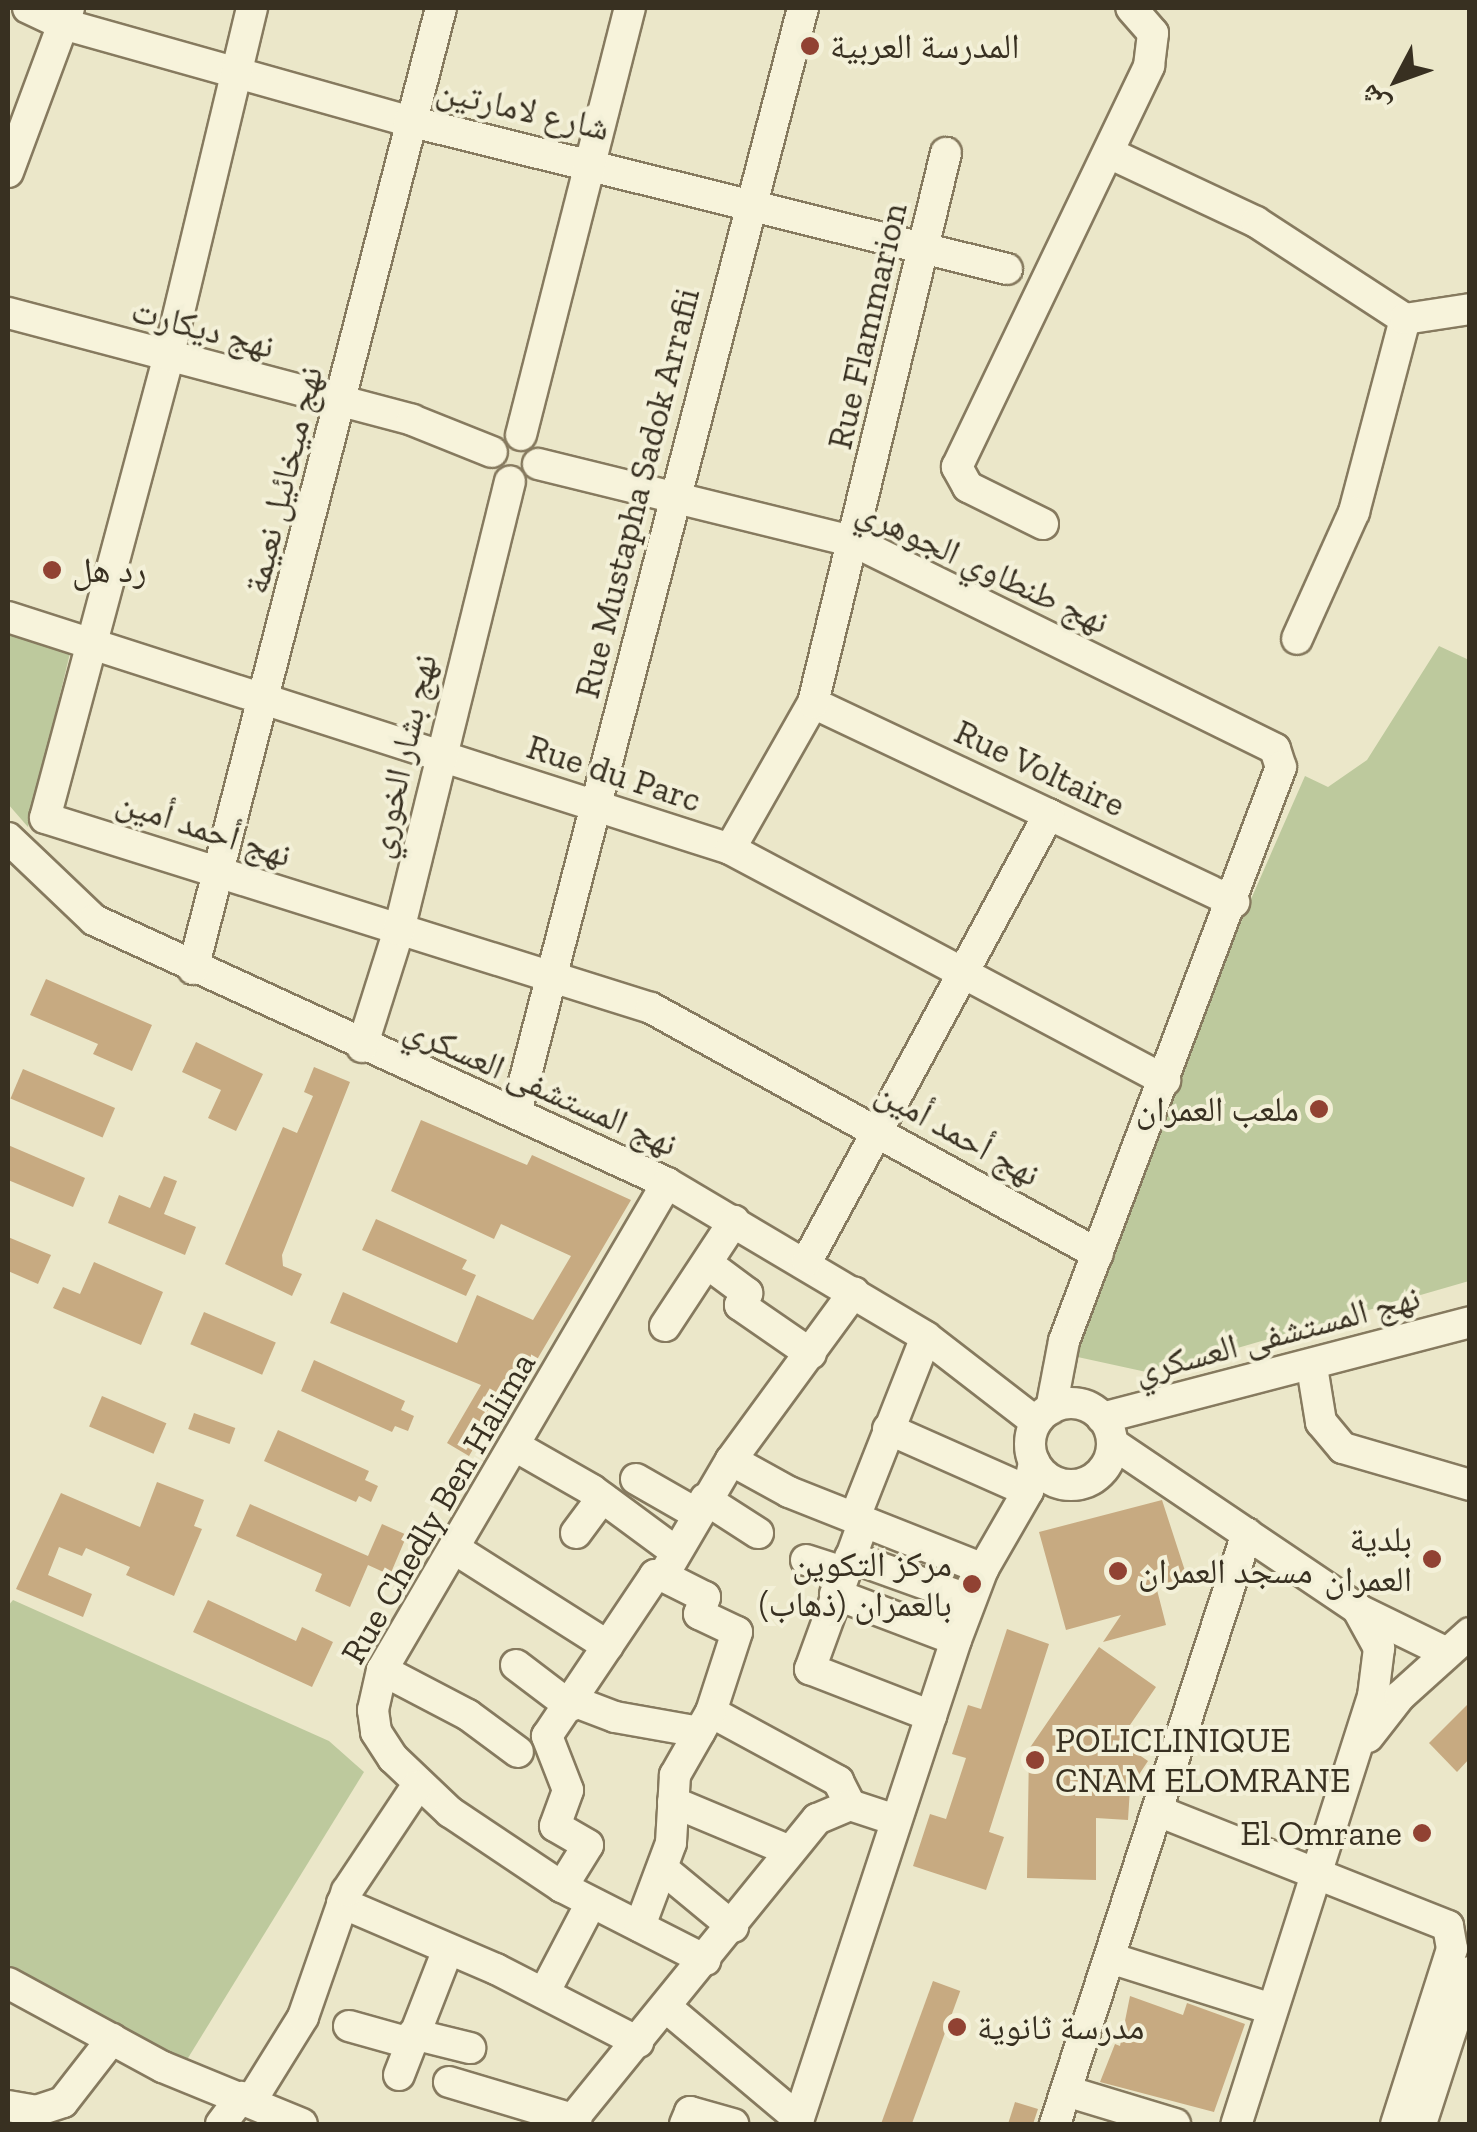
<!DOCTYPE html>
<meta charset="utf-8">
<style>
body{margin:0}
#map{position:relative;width:1477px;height:2132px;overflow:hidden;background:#ebe7c9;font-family:"Zilla Slab","Noto Naskh Arabic",serif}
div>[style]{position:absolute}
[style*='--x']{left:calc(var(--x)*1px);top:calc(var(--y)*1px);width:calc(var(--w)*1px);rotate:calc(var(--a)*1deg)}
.green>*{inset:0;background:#bdc99d}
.building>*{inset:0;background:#c7aa81;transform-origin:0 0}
.roads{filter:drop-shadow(2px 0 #867a5f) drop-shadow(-2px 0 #867a5f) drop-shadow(0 2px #867a5f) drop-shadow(0 -2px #867a5f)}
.minor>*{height:30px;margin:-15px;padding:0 15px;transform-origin:15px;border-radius:15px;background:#f7f3db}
.minor>.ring{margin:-15px;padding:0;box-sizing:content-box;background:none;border:30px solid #f7f3db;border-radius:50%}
.dots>*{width:28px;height:28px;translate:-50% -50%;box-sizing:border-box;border:5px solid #f3f0d8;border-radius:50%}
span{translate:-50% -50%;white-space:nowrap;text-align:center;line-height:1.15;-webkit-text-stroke:8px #f3f0d8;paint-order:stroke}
.poi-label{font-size:35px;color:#383021}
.left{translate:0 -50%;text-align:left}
.right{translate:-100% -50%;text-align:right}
.street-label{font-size:35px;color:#383021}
.frame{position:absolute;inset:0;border:10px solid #383021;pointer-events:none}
.north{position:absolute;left:1347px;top:30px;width:100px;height:100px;-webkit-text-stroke:8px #f3f0d8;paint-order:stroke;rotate:229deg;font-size:28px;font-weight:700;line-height:40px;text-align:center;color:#383021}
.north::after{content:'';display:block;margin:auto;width:35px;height:45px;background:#383021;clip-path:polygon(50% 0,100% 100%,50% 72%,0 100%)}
</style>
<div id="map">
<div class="green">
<div style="clip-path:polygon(8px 629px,71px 649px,28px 827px,8px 804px)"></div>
<div style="clip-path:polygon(1439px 646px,1469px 660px,1469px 1281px,1151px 1373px,1073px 1356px,1234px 938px,1305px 776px,1328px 787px,1367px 760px)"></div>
<div style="clip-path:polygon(13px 1600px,329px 1741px,364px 1772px,180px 2071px,8px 1974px,8px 1606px)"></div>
</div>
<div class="building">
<div style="clip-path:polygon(46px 979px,152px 1025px,132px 1071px,93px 1054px,98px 1044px,30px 1015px)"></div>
<div style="clip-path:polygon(196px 1042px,263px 1074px,236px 1131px,208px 1118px,221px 1090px,182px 1072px)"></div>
<div style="clip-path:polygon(314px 1067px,350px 1082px,282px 1255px,283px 1266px,302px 1274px,292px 1296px,225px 1264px,283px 1127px,297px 1133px,313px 1096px,304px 1092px)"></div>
<div style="left:23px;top:1069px;width:100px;height:32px;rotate:23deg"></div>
<div style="clip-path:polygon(421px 1120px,527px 1165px,532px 1155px,631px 1200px,512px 1402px,504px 1397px,469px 1456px,447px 1443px,481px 1385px,330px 1323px,343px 1292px,457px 1343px,477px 1295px,533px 1320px,571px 1256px,501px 1224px,494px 1239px,391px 1191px)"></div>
<div style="clip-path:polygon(8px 1145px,85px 1178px,73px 1207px,8px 1180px)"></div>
<div style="clip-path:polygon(164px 1176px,177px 1181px,164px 1214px,196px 1227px,185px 1255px,108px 1223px,119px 1195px,150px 1208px)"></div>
<div style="clip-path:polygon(376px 1219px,467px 1260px,462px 1269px,476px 1275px,466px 1296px,362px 1250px)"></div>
<div style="clip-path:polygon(8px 1237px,51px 1255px,38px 1284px,8px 1271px)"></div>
<div style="clip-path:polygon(94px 1262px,163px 1292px,141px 1345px,53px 1308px,63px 1287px,80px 1294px)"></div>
<div style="left:204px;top:1312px;width:78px;height:35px;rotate:23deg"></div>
<div style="clip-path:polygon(314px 1360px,405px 1401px,401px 1410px,414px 1416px,408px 1431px,395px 1426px,392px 1432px,301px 1391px)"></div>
<div style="left:102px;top:1396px;width:70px;height:33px;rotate:23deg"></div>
<div style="left:194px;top:1413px;width:44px;height:17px;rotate:20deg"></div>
<div style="clip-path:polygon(278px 1430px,369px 1471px,365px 1480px,378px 1486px,371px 1502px,359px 1496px,356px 1502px,264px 1461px)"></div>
<div style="clip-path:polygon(157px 1482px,204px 1500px,194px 1526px,202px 1529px,174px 1596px,126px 1575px,130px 1567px,86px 1548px,82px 1556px,59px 1547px,48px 1575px,92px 1594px,83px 1617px,16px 1589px,61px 1493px,140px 1527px)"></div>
<div style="clip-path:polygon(1162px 1500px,1187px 1577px,1156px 1586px,1166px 1625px,1103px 1642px,1121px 1615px,1066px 1630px,1039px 1532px)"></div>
<div style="clip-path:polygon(250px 1504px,368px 1556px,382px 1524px,407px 1535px,390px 1575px,368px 1565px,350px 1607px,315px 1591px,322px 1574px,236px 1536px)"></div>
<div style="clip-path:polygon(208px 1600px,296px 1641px,302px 1627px,333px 1642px,312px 1687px,193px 1632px)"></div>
<div style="clip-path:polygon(1007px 1629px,1049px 1644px,989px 1832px,1004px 1837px,986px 1890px,913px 1866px,930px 1814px,946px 1819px,966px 1758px,952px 1754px,968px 1705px,981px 1709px)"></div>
<div style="clip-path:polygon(1099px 1647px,1156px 1687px,1119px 1741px,1148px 1761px,1130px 1788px,1128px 1820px,1096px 1818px,1096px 1880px,1027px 1878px,1029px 1749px)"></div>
<div style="clip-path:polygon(1470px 1702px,1470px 1758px,1457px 1772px,1429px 1743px)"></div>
<div style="left:933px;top:1981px;width:29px;height:151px;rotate:20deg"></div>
<div style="clip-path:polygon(1130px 1996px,1183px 2015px,1187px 2003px,1245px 2024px,1214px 2112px,1100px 2082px,1115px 2044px,1120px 2046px)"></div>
<div style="clip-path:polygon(1015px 2102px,1038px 2109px,1033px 2124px,1008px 2124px)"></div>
</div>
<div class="roads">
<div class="minor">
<div style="--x:28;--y:8;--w:38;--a:25"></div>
<div style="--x:63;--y:24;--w:359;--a:15.7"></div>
<div style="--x:409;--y:121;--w:616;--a:13.9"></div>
<div style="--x:252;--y:8;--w:361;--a:103.5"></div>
<div style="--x:168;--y:359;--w:475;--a:105"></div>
<div style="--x:45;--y:818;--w:635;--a:17.41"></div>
<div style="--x:651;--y:1008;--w:510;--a:28.83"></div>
<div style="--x:1109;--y:153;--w:162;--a:25.1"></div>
<div style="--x:1256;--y:222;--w:178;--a:33.1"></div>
<div style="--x:1405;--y:319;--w:200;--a:104.8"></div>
<div style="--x:1354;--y:512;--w:139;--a:114.2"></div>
<div style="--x:8;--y:172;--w:175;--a:-69.6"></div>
<div style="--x:8;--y:313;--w:418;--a:14.8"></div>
<div style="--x:412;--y:420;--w:86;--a:21.8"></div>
<div style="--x:1405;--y:319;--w:66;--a:-8.7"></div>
<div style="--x:521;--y:435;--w:441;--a:-75.7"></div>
<div style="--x:538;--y:464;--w:326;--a:13.8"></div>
<div style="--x:855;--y:542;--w:468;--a:26.2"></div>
<div style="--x:1275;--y:749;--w:19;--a:72"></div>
<div style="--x:1281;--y:767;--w:614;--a:110.71"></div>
<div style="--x:1064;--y:1341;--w:69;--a:100.8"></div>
<div style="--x:1043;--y:524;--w:84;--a:-153.7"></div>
<div style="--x:968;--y:487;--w:23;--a:-119"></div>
<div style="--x:957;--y:467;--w:445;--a:-64.4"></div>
<div style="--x:1149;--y:66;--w:33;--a:-83"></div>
<div style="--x:1153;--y:33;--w:33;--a:-131"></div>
<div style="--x:8;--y:617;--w:758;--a:17.81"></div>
<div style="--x:730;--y:849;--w:493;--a:28"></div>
<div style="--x:813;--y:703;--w:466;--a:25.3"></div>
<div style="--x:8;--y:838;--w:119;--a:43.6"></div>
<div style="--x:94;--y:920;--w:630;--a:24.65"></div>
<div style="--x:667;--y:1183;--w:301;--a:30.7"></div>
<div style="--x:926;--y:1337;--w:139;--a:37.7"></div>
<div style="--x:730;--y:849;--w:168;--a:-60.4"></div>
<div style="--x:813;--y:703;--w:566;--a:-76.41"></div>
<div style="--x:193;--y:969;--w:992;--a:-75.53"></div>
<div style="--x:362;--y:1047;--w:123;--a:-72.5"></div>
<div style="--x:399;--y:930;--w:462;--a:-76.1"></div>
<div style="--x:516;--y:1113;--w:1142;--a:-75.44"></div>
<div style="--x:667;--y:1183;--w:564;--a:120.34"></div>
<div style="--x:382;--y:1670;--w:41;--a:102.7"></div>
<div style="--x:373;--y:1710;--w:22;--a:82"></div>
<div style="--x:376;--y:1732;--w:31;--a:57"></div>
<div style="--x:393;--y:1758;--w:79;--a:43.5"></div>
<div style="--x:450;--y:1812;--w:135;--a:33.8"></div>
<div style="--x:562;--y:1887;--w:161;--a:27"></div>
<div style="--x:807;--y:1261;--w:508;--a:-61.57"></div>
<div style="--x:708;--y:1264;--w:49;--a:36.6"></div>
<div style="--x:747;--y:1293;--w:14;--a:120"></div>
<div style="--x:740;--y:1305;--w:86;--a:34.6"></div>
<div style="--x:665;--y:1326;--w:126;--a:-56.7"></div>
<div style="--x:1312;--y:1367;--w:56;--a:80.7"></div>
<div style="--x:1321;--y:1422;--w:34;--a:50"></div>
<div style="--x:1343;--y:1448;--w:132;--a:16.2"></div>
<div class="ring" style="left:1030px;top:1403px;width:52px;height:52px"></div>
<div style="--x:1102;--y:1418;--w:380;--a:-14.6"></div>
<div style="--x:888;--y:1429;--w:153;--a:23.9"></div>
<div style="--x:1112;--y:1443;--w:295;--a:34"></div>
<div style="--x:1357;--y:1608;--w:46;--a:61.2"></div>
<div style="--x:1379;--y:1648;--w:48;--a:97.1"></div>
<div style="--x:1373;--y:1696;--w:449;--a:107.7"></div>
<div style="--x:515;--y:1446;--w:89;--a:29.7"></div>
<div style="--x:592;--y:1490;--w:104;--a:36.4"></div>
<div style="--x:731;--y:1460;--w:66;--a:28.9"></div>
<div style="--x:789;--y:1492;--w:209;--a:21.6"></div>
<div style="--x:636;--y:1479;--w:70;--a:29.8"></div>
<div style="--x:705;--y:1499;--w:63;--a:32.7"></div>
<div style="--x:855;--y:1517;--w:193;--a:-68.5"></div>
<div style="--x:864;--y:1521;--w:158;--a:110"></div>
<div style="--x:810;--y:1669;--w:130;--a:21.2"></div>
<div style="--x:576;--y:1533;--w:44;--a:-53.4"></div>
<div style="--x:455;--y:1549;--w:181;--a:32.4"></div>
<div style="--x:850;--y:1557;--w:127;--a:19.7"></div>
<div style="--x:806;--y:1560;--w:40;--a:18"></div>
<div style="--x:663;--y:1576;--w:134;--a:-59.6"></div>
<div style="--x:731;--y:1460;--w:208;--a:-53.8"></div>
<div style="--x:835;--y:1594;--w:129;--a:20.8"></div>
<div style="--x:1359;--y:1610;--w:98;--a:26"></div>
<div style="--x:516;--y:1665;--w:68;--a:37.2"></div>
<div style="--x:382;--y:1670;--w:97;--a:27.6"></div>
<div style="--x:468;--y:1715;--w:62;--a:36.5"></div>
<div style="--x:573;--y:1701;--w:45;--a:20.9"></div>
<div style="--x:615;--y:1717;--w:86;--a:10"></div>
<div style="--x:711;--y:1712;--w:145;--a:28.5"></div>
<div style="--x:838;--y:1781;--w:27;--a:63"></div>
<div style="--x:1368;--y:1737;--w:52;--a:-52"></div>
<div style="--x:1400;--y:1696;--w:94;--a:-42"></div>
<div style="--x:673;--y:1802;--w:125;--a:22.7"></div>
<div style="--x:1158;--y:1811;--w:312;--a:21.6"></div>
<div style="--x:1448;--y:1926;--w:23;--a:80"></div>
<div style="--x:1452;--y:1949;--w:184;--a:107.7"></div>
<div style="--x:663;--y:1869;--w:91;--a:39.6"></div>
<div style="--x:562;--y:1887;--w:49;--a:-58.2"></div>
<div style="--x:588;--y:1845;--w:38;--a:-150"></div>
<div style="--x:555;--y:1826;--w:38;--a:-70"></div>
<div style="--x:568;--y:1790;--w:58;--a:-111.3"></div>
<div style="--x:547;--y:1736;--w:194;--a:-56.1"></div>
<div style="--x:655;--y:1575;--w:8;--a:7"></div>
<div style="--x:663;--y:1576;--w:47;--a:26.6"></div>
<div style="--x:705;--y:1597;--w:18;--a:109"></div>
<div style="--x:699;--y:1614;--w:42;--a:25.3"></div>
<div style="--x:737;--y:1632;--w:84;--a:108"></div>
<div style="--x:711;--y:1712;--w:73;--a:119.7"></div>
<div style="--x:675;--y:1775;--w:68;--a:93.4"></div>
<div style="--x:671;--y:1843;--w:89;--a:110.5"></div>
<div style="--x:342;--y:1903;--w:168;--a:23.2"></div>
<div style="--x:496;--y:1969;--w:160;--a:27.2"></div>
<div style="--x:1110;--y:1958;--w:170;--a:17.5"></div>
<div style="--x:8;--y:1983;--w:176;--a:28.5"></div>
<div style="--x:163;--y:2067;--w:150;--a:22.3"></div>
<div style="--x:544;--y:1993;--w:102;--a:-62.4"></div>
<div style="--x:667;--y:2008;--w:172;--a:40.1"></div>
<div style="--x:349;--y:2026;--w:63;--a:15.6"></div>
<div style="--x:413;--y:2034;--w:59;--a:13.8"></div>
<div style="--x:399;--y:2075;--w:135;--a:-68.7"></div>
<div style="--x:449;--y:2082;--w:133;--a:16.7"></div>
<div style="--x:1066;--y:2091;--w:114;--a:16.8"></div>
<div style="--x:251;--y:2101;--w:99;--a:-58.2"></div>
<div style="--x:303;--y:2017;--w:133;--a:-70.8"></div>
<div style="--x:347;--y:1891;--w:126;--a:-56.3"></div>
<div style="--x:8;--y:2106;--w:28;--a:10"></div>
<div style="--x:36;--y:2111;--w:28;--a:-18"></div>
<div style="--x:63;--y:2102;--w:80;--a:-52.1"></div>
<div style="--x:221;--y:2124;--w:34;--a:-53"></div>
<div style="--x:569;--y:2124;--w:393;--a:-50.9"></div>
<div style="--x:817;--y:1819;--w:36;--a:-23"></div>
<div style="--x:850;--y:1805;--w:48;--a:18.1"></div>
<div style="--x:685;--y:2124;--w:13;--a:-67"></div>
<div style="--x:690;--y:2112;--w:45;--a:15.6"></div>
<div style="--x:797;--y:2124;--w:509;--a:-71.81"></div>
<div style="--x:956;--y:1640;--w:76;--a:-69.2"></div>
<div style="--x:983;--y:1569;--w:90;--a:-60"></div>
<div style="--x:1028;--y:1491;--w:30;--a:-78"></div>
<div style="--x:1055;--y:2124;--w:621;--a:-72"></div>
<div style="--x:1421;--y:2124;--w:160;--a:-72.1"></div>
</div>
</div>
<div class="dots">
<div style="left:810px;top:46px;background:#914233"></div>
<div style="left:52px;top:570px;background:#914233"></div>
<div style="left:1319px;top:1109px;background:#914233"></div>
<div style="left:1432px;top:1559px;background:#914233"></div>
<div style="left:1118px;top:1571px;background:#914233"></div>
<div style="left:972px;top:1584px;background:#914233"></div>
<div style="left:1035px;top:1760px;background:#914233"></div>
<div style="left:1422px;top:1833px;background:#914233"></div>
<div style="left:957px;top:2027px;background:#914233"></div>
</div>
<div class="poi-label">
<span class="left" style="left:830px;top:46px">المدرسة العربية</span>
<span class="left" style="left:72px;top:570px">رد هل</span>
<span class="right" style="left:1299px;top:1109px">ملعب العمران</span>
<span class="right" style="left:1412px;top:1559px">بلدية<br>العمران</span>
<span class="right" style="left:952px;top:1584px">مركز التكوين<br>بالعمران (ذهاب)</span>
<span class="left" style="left:1138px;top:1571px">مسجد العمران</span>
<span class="left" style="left:1055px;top:1760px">POLICLINIQUE<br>CNAM ELOMRANE</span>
<span class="right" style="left:1402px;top:1833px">El Omrane</span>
<span class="left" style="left:977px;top:2027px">مدرسة ثانوية</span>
</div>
<div class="street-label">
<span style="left:523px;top:109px;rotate:13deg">شارع لامارتين</span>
<span style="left:867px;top:326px;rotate:-77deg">Rue Flammarion</span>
<span style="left:203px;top:328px;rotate:15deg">نهج ديكارت</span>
<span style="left:283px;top:480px;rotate:-76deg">نهج ميخائيل نعيمة</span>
<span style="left:637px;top:493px;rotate:-76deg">Rue Mustapha Sadok Arrafii</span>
<span style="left:983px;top:566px;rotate:25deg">نهج طنطاوي الجوهري</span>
<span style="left:402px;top:756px;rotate:-77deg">نهج بشار الخوري</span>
<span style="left:1040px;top:768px;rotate:25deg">Rue Voltaire</span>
<span style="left:614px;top:773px;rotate:18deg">Rue du Parc</span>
<span style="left:204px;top:828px;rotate:18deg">نهج أحمد أمين</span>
<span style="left:541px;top:1086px;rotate:24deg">نهج المستشفى العسكري</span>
<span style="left:958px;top:1133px;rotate:29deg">نهج أحمد أمين</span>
<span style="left:1277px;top:1334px;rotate:-15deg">نهج المستشفى العسكري</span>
<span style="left:438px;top:1508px;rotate:-60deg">Rue Chedly Ben Halima</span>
</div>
<div class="frame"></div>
<div class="north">ش</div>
</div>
